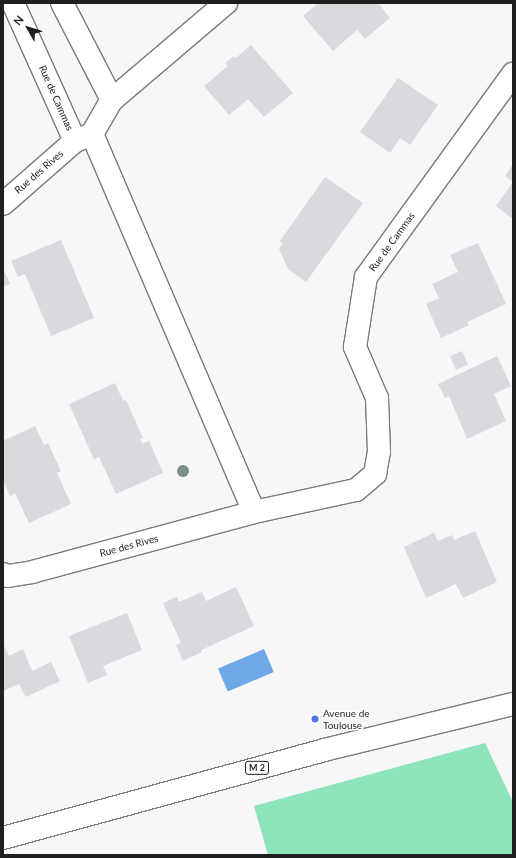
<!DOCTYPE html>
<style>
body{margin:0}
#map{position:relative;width:516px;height:858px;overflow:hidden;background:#f7f6f9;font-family:Lato,sans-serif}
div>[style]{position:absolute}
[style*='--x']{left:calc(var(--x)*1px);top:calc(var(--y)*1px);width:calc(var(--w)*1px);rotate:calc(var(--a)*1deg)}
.green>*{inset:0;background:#8de4b9}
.water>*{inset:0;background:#6fa8e6;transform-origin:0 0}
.building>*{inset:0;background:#dad9dd;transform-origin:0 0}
.roads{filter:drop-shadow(1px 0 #7b7a7d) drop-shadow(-1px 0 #7b7a7d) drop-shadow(0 1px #7b7a7d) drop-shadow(0 -1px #7b7a7d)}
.street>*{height:22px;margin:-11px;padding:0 11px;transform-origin:11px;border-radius:11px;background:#fff}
.primary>*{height:22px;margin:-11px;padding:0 11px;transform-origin:11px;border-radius:11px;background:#fff}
.trees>*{width:12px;height:12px;margin:-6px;border-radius:50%;background:#7b9188}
.dots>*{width:11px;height:11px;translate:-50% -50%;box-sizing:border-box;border:2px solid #fff;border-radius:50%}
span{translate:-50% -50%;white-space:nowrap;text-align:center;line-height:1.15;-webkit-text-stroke:3px #fff;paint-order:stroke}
.shield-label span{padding:1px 3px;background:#fff;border:1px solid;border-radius:3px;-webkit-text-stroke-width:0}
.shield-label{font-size:9px;color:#1f1f20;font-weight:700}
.street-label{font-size:10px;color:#1f1f20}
.poi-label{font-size:10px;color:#1f1f20}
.left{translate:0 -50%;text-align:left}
.frame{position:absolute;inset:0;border:4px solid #1f1f20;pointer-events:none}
.north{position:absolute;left:8px;top:8px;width:40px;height:40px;-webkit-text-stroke:3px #fff;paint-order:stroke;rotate:309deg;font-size:11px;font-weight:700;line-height:16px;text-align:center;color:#1f1f20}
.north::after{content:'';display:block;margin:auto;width:14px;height:18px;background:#1f1f20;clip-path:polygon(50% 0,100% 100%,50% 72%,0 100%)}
</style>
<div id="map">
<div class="green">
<div style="clip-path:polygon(485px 743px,513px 802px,513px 855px,268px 855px,254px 806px)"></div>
</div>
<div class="water">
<div style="left:264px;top:649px;width:25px;height:50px;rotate:67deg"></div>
</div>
<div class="building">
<div style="clip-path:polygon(318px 3px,378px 3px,390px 18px,365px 39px,357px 30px,333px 51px,303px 16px)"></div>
<div style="clip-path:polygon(251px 45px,293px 93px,264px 117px,248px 99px,229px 115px,204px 86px,228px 66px,225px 63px,234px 56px,236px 58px)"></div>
<div style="clip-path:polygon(398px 78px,438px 105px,410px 145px,400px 138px,390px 153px,360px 132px)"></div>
<div style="clip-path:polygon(513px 164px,513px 182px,505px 176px)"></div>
<div style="clip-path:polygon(325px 177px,363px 203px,306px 282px,288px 269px,279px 249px,283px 243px,280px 241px)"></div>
<div style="clip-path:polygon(513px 182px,513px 219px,496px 206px)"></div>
<div style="clip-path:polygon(61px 240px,94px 318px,51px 336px,25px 274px,18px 277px,11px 261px)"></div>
<div style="clip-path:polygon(478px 243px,506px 304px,467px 322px,469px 325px,441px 338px,426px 304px,439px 298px,432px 284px,458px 272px,450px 255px)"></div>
<div style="clip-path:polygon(3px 268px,10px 284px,3px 287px)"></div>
<div style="left:462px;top:351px;width:15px;height:13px;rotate:67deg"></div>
<div style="clip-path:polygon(497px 356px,511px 386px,494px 394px,506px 421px,467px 439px,449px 396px,445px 398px,438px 384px)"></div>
<div style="clip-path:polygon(115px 383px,123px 401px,126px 400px,143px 438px,140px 439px,142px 444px,149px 441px,163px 473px,116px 494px,99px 457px,94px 459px,69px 404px)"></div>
<div style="clip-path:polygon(35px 426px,44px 445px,48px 443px,61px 471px,57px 473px,71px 504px,29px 523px,15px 493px,10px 496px,3px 480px,3px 441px)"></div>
<div style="clip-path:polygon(475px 531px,497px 582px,463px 598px,456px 584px,426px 598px,404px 547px,434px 533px,438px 541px,452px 535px,454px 540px)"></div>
<div style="clip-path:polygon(236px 587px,254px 626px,201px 650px,202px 652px,183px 661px,176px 645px,181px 643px,163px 603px,177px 597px,179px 602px,202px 592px,206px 601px)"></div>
<div style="clip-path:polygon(127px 613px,142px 650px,103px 666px,107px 675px,88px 683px,69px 636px)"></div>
<div style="clip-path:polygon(3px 647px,5px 647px,9px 656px,23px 649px,32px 671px,51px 662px,60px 681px,26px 697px,19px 684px,3px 691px)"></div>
</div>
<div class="roads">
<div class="street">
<div style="--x:13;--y:3;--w:151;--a:65.8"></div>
<div style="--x:62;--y:3;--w:109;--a:62.7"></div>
<div style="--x:92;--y:134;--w:411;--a:66.8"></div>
<div style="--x:3;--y:204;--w:96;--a:-41.2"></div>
<div style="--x:75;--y:141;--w:18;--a:-22"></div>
<div style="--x:92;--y:134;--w:39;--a:-60"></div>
<div style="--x:112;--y:100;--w:150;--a:-40.4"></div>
<div style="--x:3;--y:574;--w:5;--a:22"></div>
<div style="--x:8;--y:576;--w:24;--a:-9"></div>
<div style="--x:32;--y:572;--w:230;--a:-15.1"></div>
<div style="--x:254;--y:512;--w:104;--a:-12.2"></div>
<div style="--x:356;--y:490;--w:25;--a:-40"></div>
<div style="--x:375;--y:474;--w:22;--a:-80"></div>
<div style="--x:379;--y:452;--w:54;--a:-92.1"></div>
<div style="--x:377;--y:398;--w:56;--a:-113.3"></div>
<div style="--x:355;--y:347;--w:71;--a:-81.1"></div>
<div style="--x:366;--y:277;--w:251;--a:-54.1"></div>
</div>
<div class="primary">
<div style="--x:3;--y:838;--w:333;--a:-15.3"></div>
<div style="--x:324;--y:750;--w:195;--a:-13.7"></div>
</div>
</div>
<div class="trees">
<div style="left:183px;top:471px"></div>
</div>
<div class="dots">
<div style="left:315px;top:719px;background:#5175e9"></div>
</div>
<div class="shield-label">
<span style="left:257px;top:768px">M 2</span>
</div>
<div class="street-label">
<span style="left:56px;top:98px;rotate:66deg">Rue de Cammas</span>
<span style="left:39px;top:172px;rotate:-41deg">Rue des Rives</span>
<span style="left:392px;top:242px;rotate:-54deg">Rue de Cammas</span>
<span style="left:129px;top:546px;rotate:-15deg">Rue des Rives</span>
</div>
<div class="poi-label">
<span class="left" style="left:323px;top:719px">Avenue de<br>Toulouse</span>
</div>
<div class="frame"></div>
<div class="north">N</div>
</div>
